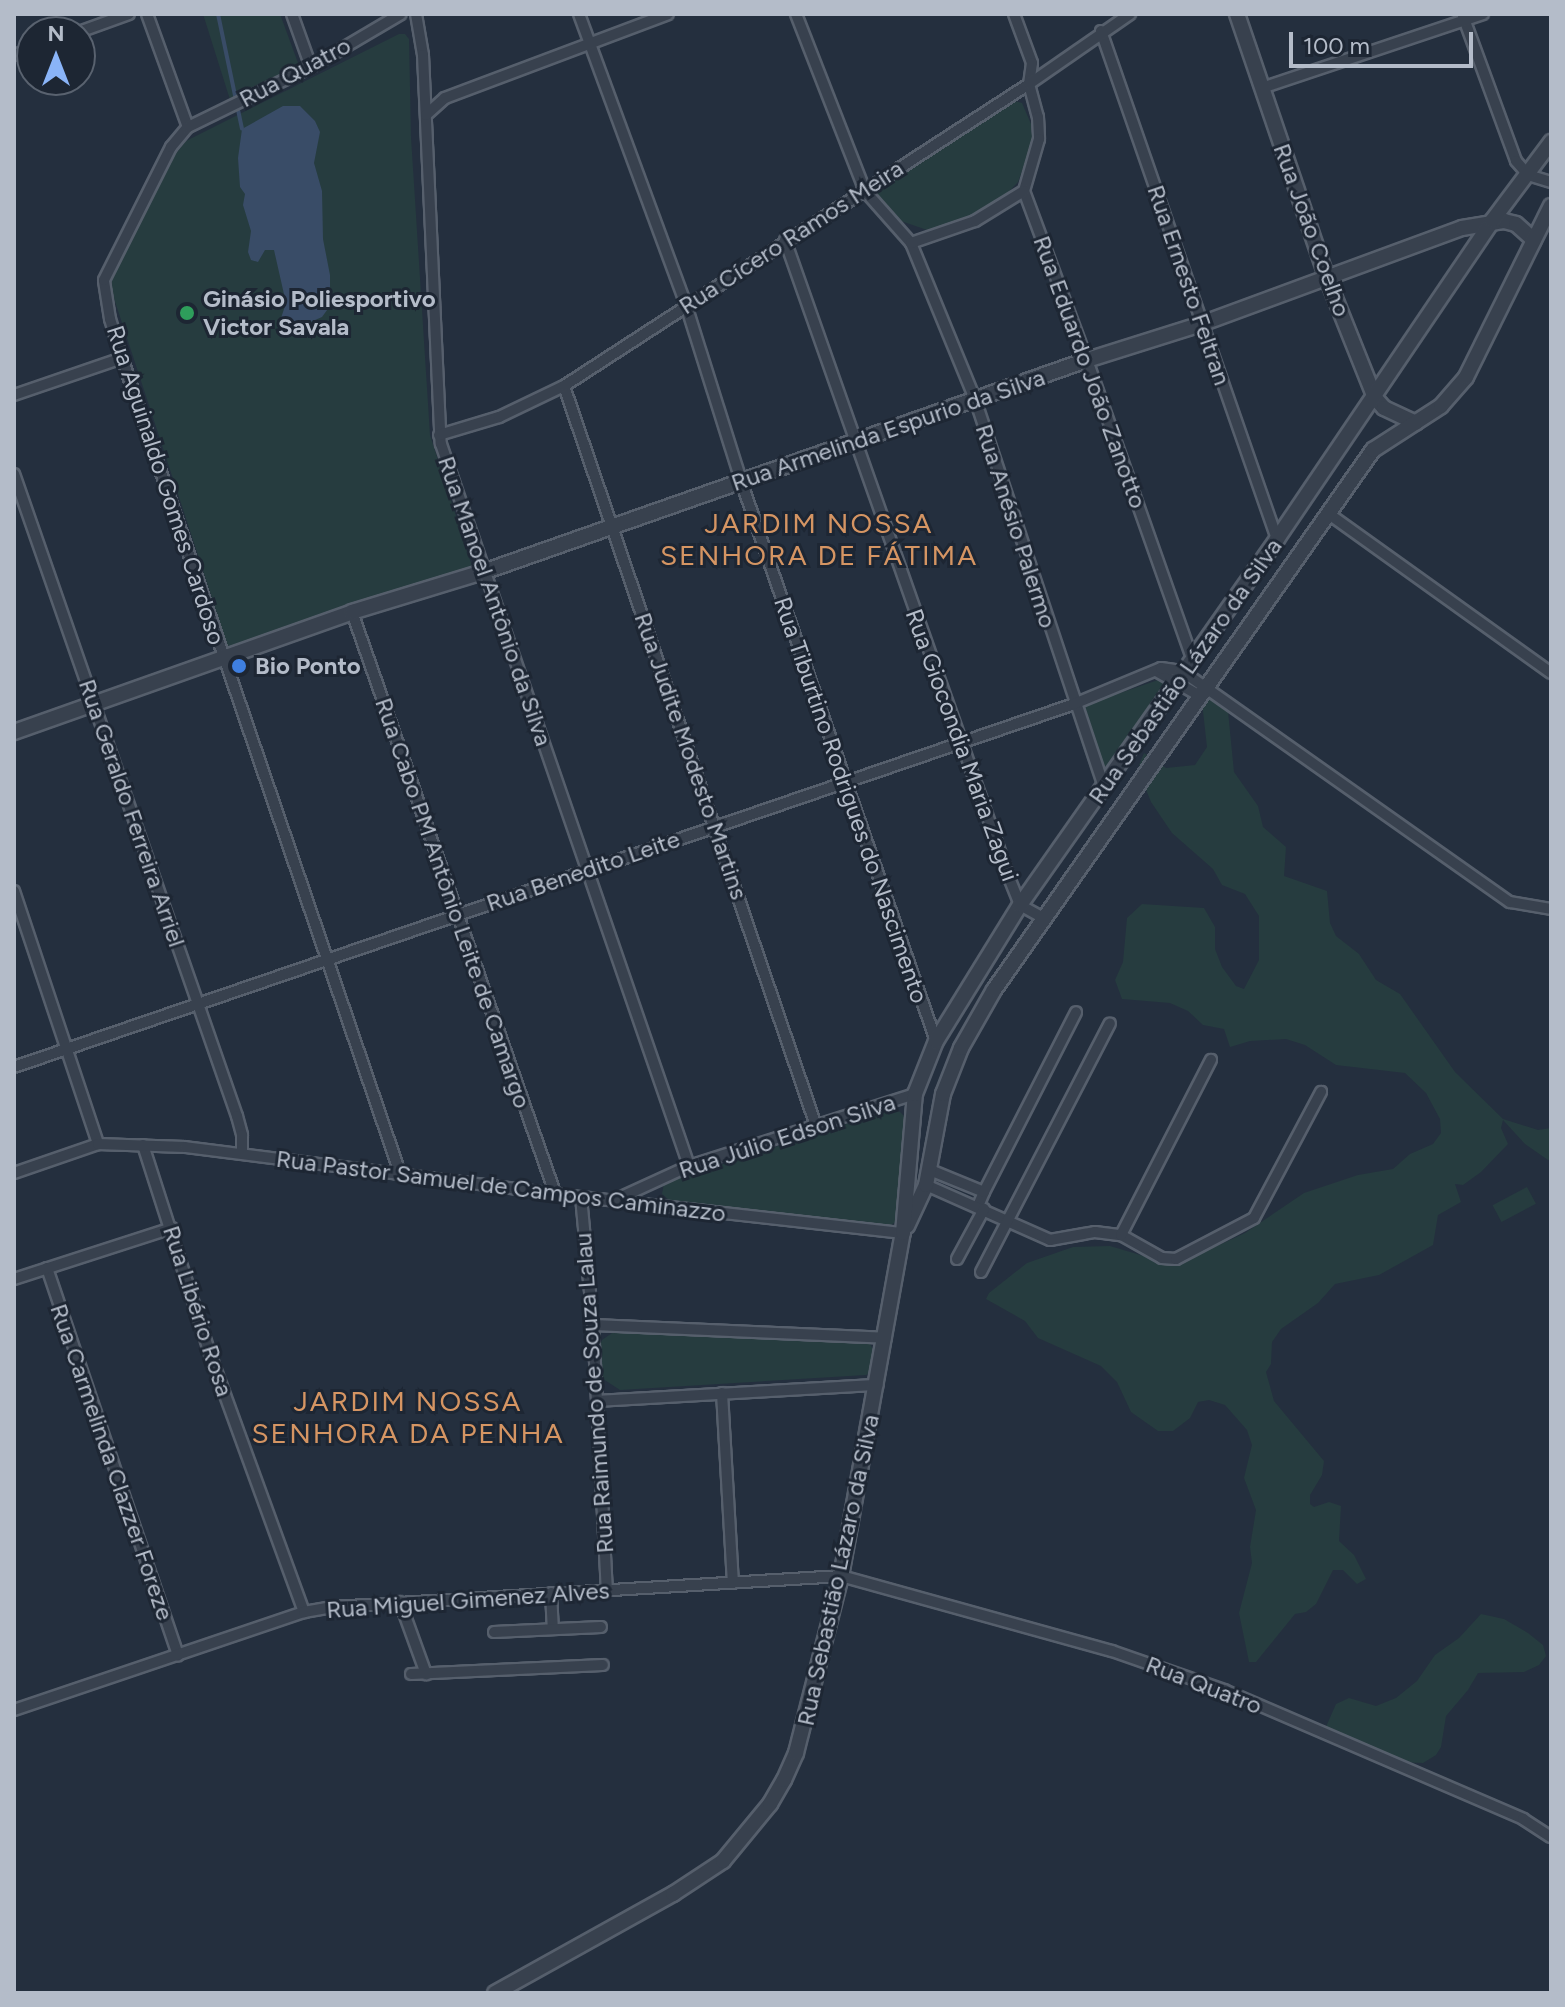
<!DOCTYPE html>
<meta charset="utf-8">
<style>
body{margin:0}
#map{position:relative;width:1565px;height:2007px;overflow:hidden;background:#242f3e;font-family:Figtree,sans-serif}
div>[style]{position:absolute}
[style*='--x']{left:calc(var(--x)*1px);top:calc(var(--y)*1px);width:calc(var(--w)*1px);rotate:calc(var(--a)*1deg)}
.green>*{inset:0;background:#263c3f;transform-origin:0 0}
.water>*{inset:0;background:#394c67}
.stream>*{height:4px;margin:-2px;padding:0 2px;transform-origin:2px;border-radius:2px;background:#394c67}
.roads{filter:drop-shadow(2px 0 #565f6c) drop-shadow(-2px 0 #565f6c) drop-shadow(0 2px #565f6c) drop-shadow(0 -2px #565f6c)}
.minor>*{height:10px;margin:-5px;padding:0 5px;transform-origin:5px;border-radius:5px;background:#38414e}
.tertiary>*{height:14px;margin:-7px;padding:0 7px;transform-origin:7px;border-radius:7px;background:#38414e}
.dots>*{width:22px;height:22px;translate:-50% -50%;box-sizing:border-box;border:4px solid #1d2633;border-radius:50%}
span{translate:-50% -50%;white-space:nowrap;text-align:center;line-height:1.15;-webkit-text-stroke:6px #1d2633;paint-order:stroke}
.street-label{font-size:24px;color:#b4bcc9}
.poi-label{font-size:24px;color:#b4bcc9;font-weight:700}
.left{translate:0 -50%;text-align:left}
.quarter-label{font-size:28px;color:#d59563;letter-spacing:2px}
.frame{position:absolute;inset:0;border:16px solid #b4bcc9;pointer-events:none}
.north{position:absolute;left:16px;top:16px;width:80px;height:80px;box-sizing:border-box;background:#1d2633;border:2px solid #59626f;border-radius:50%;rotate:0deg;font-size:22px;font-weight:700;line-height:32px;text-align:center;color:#b4bcc9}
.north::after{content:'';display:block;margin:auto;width:28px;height:36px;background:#8ab4f8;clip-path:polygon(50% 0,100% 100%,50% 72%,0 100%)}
.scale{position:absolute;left:1289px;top:32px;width:184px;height:36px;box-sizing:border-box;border:4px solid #b4bcc9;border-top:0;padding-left:10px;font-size:24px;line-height:28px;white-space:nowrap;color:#b4bcc9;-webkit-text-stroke:6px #1d2633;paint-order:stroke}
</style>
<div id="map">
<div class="green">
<div style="clip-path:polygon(203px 14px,280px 14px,301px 71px,232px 106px)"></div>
<div style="clip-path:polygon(399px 34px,405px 34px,409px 39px,411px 137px,430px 435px,472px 566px,228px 647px,107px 277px,174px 156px,186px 141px)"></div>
<div style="clip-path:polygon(1011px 100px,1022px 103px,1031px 124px,1033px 141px,1018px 182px,1000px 201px,973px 217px,927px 230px,901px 221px,877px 198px,876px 187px)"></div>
<div style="clip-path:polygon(1164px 678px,1167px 681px,1103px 770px,1082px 706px)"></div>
<div style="clip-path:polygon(1201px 693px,1227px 701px,1234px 772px,1258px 806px,1263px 827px,1286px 847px,1284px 876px,1327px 891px,1330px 923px,1336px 936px,1359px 954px,1376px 980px,1400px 994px,1455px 1072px,1503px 1119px,1538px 1130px,1551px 1128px,1551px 1159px,1548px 1160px,1525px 1144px,1503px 1120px,1501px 1128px,1508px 1144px,1481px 1172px,1463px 1185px,1455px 1184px,1461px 1202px,1438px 1215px,1433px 1245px,1379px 1275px,1335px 1284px,1318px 1303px,1281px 1329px,1272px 1342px,1271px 1364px,1266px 1372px,1274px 1401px,1324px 1461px,1322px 1475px,1310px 1495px,1310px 1504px,1314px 1507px,1329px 1502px,1341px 1506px,1339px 1541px,1354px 1555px,1366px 1579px,1357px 1584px,1343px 1570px,1333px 1570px,1316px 1604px,1306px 1612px,1295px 1614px,1256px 1662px,1249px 1662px,1239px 1613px,1252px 1563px,1250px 1547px,1256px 1510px,1244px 1478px,1252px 1445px,1247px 1430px,1225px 1405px,1209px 1400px,1198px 1402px,1190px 1418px,1173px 1431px,1158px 1431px,1131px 1412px,1117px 1382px,1101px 1366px,1038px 1338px,1025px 1321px,986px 1299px,989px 1293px,1027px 1263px,1073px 1247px,1110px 1246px,1164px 1262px,1189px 1259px,1245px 1233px,1304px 1193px,1358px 1175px,1393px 1169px,1410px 1154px,1433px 1144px,1441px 1133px,1440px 1119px,1426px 1093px,1405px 1073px,1336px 1065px,1305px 1045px,1286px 1039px,1250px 1041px,1230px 1047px,1224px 1029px,1203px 1025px,1188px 1011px,1170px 1003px,1122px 999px,1115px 980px,1123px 962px,1127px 918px,1142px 904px,1204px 908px,1215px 927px,1215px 949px,1222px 967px,1236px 986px,1244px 989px,1259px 960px,1259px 916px,1245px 894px,1222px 885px,1213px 869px,1172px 833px,1151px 802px,1143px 782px,1139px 765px,1144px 753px,1166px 768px,1195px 765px,1207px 747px)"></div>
<div style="clip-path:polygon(896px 1108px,904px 1116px,898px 1220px,890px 1226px,670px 1201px,662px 1194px,664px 1183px)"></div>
<div style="left:1527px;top:1187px;width:19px;height:39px;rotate:62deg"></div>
<div style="clip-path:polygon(615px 1331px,870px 1344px,876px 1355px,872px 1372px,866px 1375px,620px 1390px,600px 1377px,598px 1351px,602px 1340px)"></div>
<div style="clip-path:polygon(1481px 1614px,1504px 1619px,1528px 1633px,1543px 1645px,1546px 1656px,1539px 1665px,1524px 1672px,1478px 1673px,1468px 1690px,1446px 1716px,1441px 1747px,1436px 1755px,1423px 1763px,1398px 1762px,1326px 1740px,1325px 1729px,1336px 1704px,1349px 1698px,1376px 1706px,1396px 1698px,1417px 1681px,1435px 1655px,1459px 1638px)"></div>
</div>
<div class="water">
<div style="clip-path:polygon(283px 106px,300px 106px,315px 121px,320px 132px,314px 163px,322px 191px,323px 239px,330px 275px,330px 306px,322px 317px,290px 331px,280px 321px,286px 303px,274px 250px,265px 250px,258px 262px,251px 260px,248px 252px,251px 231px,243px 205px,245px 194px,240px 187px,238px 158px,242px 129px)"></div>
</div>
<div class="stream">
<div style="--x:218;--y:14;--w:117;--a:78.2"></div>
</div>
<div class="roads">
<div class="minor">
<div style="--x:147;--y:14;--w:120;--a:70.1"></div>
<div style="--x:292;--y:14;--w:56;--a:70.3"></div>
<div style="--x:416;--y:14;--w:42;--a:80.3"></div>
<div style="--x:423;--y:55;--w:389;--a:87.4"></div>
<div style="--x:441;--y:444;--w:763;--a:71.04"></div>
<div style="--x:579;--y:14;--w:310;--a:69.8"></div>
<div style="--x:686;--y:305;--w:184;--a:72.6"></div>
<div style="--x:741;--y:481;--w:593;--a:70.8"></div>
<div style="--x:796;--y:14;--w:190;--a:68.7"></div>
<div style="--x:865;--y:191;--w:69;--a:48.5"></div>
<div style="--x:911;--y:243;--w:169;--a:67.7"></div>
<div style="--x:975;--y:399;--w:409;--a:71.6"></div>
<div style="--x:1014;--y:14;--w:52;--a:69.8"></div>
<div style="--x:1032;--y:63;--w:21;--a:98"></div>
<div style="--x:1029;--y:84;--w:34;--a:75"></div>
<div style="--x:1038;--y:117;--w:22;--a:87"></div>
<div style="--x:1039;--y:139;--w:54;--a:106.1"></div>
<div style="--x:1024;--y:191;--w:180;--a:69.6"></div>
<div style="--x:1087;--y:360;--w:316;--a:70.6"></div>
<div style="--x:1463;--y:16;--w:154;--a:69.9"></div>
<div style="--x:1516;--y:161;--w:18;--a:49"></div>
<div style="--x:1528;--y:175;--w:24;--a:17"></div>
<div style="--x:1101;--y:31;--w:538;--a:70.89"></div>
<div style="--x:79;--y:32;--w:53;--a:-19.8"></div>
<div style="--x:14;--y:55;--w:19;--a:-18"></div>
<div style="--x:1262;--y:88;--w:233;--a:-18.5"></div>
<div style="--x:426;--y:115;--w:25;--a:-42"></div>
<div style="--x:445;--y:98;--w:238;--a:-20.6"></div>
<div style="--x:785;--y:240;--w:678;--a:70.63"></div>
<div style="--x:1010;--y:880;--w:27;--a:68"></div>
<div style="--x:1020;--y:905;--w:29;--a:29"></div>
<div style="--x:911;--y:243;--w:68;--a:-19"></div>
<div style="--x:975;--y:221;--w:57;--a:-31.5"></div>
<div style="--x:564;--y:386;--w:782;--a:71.19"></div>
<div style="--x:14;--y:395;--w:114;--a:-18.9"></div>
<div style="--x:439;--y:435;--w:63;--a:-16.7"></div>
<div style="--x:499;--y:417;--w:72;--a:-25.5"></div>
<div style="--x:564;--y:386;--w:554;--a:-33"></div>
<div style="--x:1029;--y:84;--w:123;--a:-34.7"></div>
<div style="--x:14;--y:474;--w:680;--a:70.85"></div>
<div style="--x:237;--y:1116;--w:20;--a:75"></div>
<div style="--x:242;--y:1135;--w:18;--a:90"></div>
<div style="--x:1329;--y:514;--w:273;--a:35.6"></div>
<div style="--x:352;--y:612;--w:615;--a:70.74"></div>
<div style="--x:1156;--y:671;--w:51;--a:29.6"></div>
<div style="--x:14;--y:891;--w:267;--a:71.6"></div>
<div style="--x:14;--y:1067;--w:1120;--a:-18.9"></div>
<div style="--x:1074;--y:704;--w:94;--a:-22.5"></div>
<div style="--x:1161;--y:668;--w:21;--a:8"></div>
<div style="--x:1182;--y:671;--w:401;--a:35.2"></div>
<div style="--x:1510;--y:902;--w:42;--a:9.7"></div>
<div style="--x:143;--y:1145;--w:216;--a:72.2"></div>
<div style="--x:209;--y:1351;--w:278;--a:70"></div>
<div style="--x:930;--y:1170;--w:58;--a:22.2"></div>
<div style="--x:984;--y:1192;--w:15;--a:113"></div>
<div style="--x:14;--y:1173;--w:89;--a:-19"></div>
<div style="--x:98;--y:1144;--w:87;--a:2"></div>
<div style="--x:185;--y:1147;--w:399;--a:7.2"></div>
<div style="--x:581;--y:1197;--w:324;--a:6.4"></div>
<div style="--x:400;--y:1173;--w:861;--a:-108.83"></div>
<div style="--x:122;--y:358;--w:41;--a:-107.1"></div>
<div style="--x:110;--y:319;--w:39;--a:-99"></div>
<div style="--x:104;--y:280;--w:149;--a:-63.3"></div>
<div style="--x:171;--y:147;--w:26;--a:-50"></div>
<div style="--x:188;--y:127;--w:137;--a:-26"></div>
<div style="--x:311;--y:67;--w:104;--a:-30.5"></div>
<div style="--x:926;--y:1185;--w:136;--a:23.9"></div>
<div style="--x:1050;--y:1240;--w:46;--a:-10.1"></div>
<div style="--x:1095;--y:1232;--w:26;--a:7"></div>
<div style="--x:1121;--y:1235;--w:47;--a:29.3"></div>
<div style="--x:1162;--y:1258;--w:14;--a:4"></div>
<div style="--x:1176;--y:1259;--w:88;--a:-27.7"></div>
<div style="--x:1254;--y:1218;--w:143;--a:-62"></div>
<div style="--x:984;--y:1192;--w:202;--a:-62.9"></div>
<div style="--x:581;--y:1197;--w:129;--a:84.6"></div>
<div style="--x:593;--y:1325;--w:265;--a:87"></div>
<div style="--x:617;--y:1199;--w:79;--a:-24.6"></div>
<div style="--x:689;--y:1166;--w:237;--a:-17.7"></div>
<div style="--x:1121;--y:1235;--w:197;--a:-62.8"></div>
<div style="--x:957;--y:1259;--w:57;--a:-61.6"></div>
<div style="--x:47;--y:1268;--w:409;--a:71.3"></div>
<div style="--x:981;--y:1272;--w:280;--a:-62.6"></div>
<div style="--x:14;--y:1279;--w:166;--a:-17.9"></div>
<div style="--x:593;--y:1325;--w:293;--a:2.5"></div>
<div style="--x:722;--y:1393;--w:190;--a:86.7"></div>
<div style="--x:597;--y:1401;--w:281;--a:-3.3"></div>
<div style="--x:551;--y:1593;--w:36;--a:87"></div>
<div style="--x:400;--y:1602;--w:77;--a:70.1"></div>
<div style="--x:494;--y:1632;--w:107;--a:-2.7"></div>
<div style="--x:411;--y:1674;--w:192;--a:-2.7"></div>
<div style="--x:14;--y:1710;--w:306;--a:-18.7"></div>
<div style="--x:304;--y:1612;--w:29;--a:-10"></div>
<div style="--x:333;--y:1607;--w:509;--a:-3.49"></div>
<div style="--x:841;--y:1576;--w:281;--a:15.5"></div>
<div style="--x:1112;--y:1651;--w:119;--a:19.2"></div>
<div style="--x:1224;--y:1690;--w:326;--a:23.3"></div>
<div style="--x:1523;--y:1819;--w:33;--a:33"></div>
</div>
<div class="tertiary">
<div style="--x:1237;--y:14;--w:279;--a:71.2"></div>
<div style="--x:1327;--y:278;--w:129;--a:68.2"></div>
<div style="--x:1375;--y:398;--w:13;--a:48"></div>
<div style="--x:1384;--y:408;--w:35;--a:25"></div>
<div style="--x:14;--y:732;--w:359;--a:-19.5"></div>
<div style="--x:352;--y:612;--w:140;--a:-17"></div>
<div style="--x:486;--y:571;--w:637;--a:-19.35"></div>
<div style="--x:1087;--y:360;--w:120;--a:-17.5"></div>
<div style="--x:1201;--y:324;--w:278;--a:-20.2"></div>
<div style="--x:1462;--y:228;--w:43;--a:-9.5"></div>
<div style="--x:1504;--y:221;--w:12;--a:14"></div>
<div style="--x:1516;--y:224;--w:24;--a:42"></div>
<div style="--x:907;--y:1226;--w:45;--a:-65.1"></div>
<div style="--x:926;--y:1185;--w:93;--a:-79.4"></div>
<div style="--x:943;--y:1094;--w:49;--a:-68.6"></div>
<div style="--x:961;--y:1048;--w:67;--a:-60.4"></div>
<div style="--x:994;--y:990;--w:660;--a:-54.94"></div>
<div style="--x:1373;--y:450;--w:81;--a:-32.9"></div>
<div style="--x:1441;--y:406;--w:38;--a:-49"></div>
<div style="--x:1466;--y:377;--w:191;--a:-63.6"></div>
<div style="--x:495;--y:1993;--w:204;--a:-29.1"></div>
<div style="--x:673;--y:1894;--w:60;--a:-33.4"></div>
<div style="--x:723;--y:1861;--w:74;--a:-50.5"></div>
<div style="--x:770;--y:1804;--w:28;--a:-60"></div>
<div style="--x:784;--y:1780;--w:30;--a:-66"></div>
<div style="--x:796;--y:1753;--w:183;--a:-75.7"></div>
<div style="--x:841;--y:1576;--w:349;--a:-79.8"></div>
<div style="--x:903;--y:1233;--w:140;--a:-85.1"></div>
<div style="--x:915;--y:1094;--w:57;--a:-68.4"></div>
<div style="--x:936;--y:1041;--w:160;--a:-58.3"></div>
<div style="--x:1020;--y:905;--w:447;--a:-54.9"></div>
<div style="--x:1277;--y:539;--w:384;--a:-55.9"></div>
<div style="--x:1492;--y:221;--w:99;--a:-53.2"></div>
</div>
</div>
<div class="dots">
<div style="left:187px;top:313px;background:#2e9e5b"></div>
<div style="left:239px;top:666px;background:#3f7fe0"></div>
</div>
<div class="street-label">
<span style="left:295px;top:72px;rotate:-28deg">Rua Quatro</span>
<span style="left:1312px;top:230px;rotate:70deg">Rua João Coelho</span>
<span style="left:791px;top:237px;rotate:-33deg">Rua Cícero Ramos Meira</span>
<span style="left:1189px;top:285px;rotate:71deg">Rua Ernesto Feltran</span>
<span style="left:1090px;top:372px;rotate:70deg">Rua Eduardo João Zanotto</span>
<span style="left:888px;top:430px;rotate:-19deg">Rua Armelinda Espurio da Silva</span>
<span style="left:166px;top:485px;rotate:72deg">Rua Aguinaldo Gomes Cardoso</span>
<span style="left:1016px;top:526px;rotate:72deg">Rua Anésio Palermo</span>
<span style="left:495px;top:601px;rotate:71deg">Rua Manoel Antônio da Silva</span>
<span style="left:1185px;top:671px;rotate:-55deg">Rua Sebastião Lázaro da Silva</span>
<span style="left:962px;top:745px;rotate:70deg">Rua Giocondia Maria Zagui</span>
<span style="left:691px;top:756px;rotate:71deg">Rua Judite Modesto Martins</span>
<span style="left:851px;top:800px;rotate:71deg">Rua Tiburtino Rodrigues do Nascimento</span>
<span style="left:132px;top:813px;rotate:71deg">Rua Geraldo Ferreira Arriel</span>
<span style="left:583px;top:871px;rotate:-19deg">Rua Benedito Leite</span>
<span style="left:453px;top:903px;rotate:71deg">Rua Cabo PM Antônio Leite de Camargo</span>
<span style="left:787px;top:1136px;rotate:-18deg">Rua Júlio Edson Silva</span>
<span style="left:501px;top:1186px;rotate:7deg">Rua Pastor Samuel de Campos Caminazzo</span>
<span style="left:198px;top:1311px;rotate:72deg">Rua Libério Rosa</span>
<span style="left:594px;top:1393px;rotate:-94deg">Rua Raimundo de Souza Lalau</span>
<span style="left:112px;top:1462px;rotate:71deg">Rua Carmelinda Clazzer Foreze</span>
<span style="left:838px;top:1570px;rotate:-78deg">Rua Sebastião Lázaro da Silva</span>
<span style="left:468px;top:1600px;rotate:-4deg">Rua Miguel Gimenez Alves</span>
<span style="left:1204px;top:1685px;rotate:21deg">Rua Quatro</span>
</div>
<div class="poi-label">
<span class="left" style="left:203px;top:313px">Ginásio Poliesportivo<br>Victor Savala</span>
<span class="left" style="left:255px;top:666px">Bio Ponto</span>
</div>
<div class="quarter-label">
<span style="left:819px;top:539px">JARDIM NOSSA<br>SENHORA DE FÁTIMA</span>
<span style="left:408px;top:1417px">JARDIM NOSSA<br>SENHORA DA PENHA</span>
</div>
<div class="frame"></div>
<div class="north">N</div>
<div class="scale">100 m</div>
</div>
